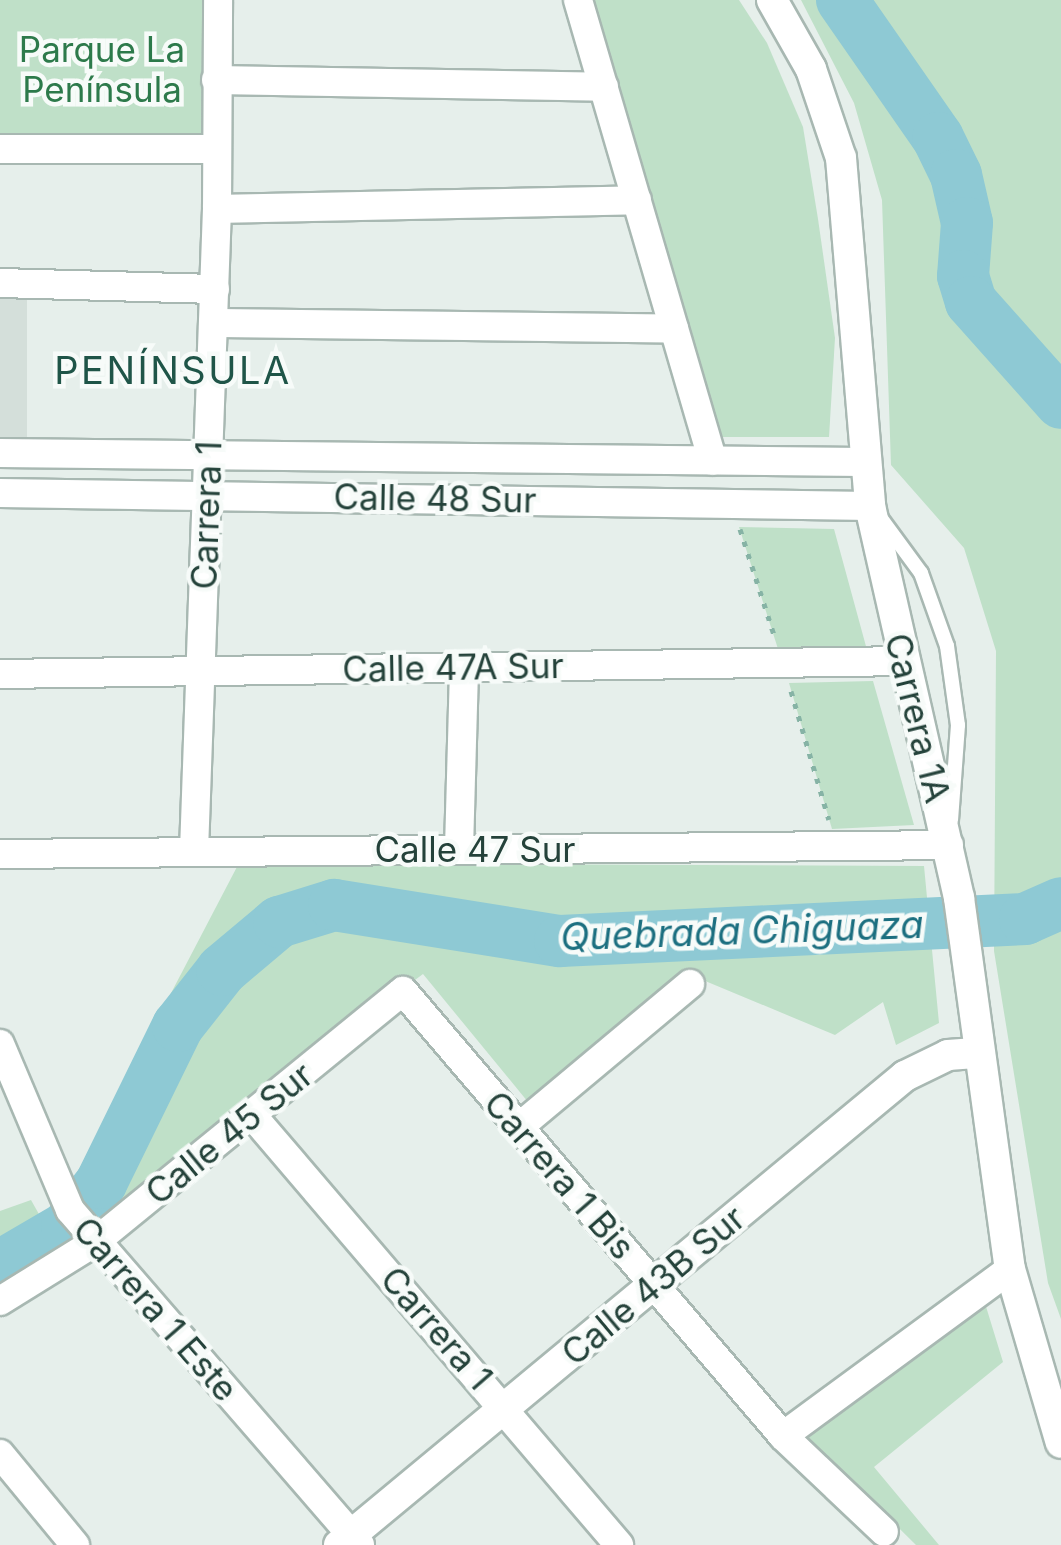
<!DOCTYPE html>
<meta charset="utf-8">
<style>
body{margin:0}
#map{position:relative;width:1061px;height:1545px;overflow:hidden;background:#e6efeb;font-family:Inter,sans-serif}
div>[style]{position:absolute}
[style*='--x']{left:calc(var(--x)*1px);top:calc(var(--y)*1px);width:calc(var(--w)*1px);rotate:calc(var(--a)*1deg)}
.built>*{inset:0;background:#d4dfda;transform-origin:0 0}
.green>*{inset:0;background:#bfe0c8;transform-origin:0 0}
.river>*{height:52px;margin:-26px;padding:0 26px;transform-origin:26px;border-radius:26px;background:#8ec9d4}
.path>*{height:5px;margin-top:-2.5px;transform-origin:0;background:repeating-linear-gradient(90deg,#86b3a5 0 5px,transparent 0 13px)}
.roads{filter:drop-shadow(2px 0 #a8b8b2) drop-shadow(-2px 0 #a8b8b2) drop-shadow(0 2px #a8b8b2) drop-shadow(0 -2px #a8b8b2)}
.service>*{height:14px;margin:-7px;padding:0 7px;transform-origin:7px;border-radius:7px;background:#fff}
.minor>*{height:28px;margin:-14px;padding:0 14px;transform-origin:14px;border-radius:14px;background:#fff}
.tertiary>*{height:30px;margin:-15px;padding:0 15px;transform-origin:15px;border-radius:15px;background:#fff}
.secondary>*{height:30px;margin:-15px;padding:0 15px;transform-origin:15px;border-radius:15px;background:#fff}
span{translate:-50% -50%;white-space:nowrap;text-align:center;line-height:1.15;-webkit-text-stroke:9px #f7fbf9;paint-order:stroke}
.park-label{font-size:35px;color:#2d7a4b}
.street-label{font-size:35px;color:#24423a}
.neighbourhood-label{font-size:38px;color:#1f5548;letter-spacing:2.5px}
.water-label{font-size:38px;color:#1c6f80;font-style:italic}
</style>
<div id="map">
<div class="built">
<div style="left:0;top:298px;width:27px;height:139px"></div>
</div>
<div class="green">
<div style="left:0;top:0;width:205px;height:138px"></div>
<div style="clip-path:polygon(594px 0,739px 0,767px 43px,803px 127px,818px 219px,835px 338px,829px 437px,721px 437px)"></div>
<div style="clip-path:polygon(801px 0,1061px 0,1061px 1319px,1048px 1283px,994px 951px,996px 651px,964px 548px,891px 465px,882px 200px,854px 103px)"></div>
<div style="clip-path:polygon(739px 527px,834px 529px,867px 650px,779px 652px)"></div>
<div style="clip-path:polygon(873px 681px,914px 825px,832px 829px,789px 683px)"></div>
<div style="clip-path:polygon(239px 863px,924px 866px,939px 1023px,896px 1045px,883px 1002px,835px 1035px,686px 973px,528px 1102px,423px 974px,134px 1190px,95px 1228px,75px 1177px)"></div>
<div style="clip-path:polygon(31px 1200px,62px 1255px,0 1287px,0 1211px)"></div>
<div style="clip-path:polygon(984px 1300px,1003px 1362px,874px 1467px,939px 1545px,916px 1545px,807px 1437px)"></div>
</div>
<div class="river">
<div style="--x:842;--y:0;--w:168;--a:55.2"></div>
<div style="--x:938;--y:138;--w:41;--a:64.1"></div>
<div style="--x:956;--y:175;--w:49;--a:77.1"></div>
<div style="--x:967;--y:223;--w:53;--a:94.3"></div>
<div style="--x:963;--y:276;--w:27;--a:73"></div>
<div style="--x:971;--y:302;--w:135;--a:48.3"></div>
<div style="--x:0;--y:1266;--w:78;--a:-30.2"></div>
<div style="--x:67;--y:1227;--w:56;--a:-52.3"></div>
<div style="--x:101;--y:1183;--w:175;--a:-63.9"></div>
<div style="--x:178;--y:1026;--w:71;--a:-51.8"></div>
<div style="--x:222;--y:970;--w:75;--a:-40.1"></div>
<div style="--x:279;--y:922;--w:58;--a:-17.2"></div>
<div style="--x:334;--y:905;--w:229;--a:9.1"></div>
<div style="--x:560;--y:941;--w:466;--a:-2.7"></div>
<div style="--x:1025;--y:919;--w:39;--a:-24"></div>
</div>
<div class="path">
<div style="--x:740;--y:529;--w:114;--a:72.2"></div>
<div style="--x:791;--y:691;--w:134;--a:73.6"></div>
</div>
<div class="roads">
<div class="service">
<div style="--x:882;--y:520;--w:66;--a:53.7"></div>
<div style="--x:921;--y:573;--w:77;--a:70.4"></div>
<div style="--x:947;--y:646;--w:80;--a:82.1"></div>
<div style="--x:958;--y:725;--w:95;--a:94.2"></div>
</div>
<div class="minor">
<div style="--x:578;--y:0;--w:480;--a:73.7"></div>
<div style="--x:216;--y:80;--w:388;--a:1"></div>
<div style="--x:0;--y:149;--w:217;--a:0"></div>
<div style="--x:217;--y:209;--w:420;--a:-1.2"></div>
<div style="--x:0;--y:283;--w:215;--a:1.6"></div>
<div style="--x:213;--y:323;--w:461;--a:0.7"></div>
<div style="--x:0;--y:453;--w:863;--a:0.6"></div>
<div style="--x:0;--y:493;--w:870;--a:0.86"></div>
<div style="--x:0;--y:674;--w:905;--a:-0.82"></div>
<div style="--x:459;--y:849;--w:182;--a:-88.4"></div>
<div style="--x:194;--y:851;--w:642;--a:-87.95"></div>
<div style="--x:217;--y:209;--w:209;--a:-89.7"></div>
<div style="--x:0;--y:854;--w:949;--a:-0.54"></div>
<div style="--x:0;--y:1044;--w:180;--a:67.1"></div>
<div style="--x:70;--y:1210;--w:443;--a:49.1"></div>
<div style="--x:251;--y:1114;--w:567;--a:49.51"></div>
<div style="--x:519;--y:1127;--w:223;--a:-39.9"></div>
<div style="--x:0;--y:1301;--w:112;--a:-31.8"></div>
<div style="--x:95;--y:1242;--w:397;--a:-39.2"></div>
<div style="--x:403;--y:991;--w:585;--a:49.5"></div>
<div style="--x:783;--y:1436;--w:139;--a:43.5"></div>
<div style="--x:783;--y:1436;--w:282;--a:-36.3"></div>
<div style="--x:0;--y:1454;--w:118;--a:50.5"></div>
</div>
<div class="tertiary">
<div style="--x:339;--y:1545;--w:735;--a:-39.65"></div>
<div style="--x:905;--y:1076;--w:48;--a:-26"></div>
<div style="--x:948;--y:1055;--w:31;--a:-4"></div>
</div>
<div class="secondary">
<div style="--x:772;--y:0;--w:79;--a:60.5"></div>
<div style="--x:811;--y:69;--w:94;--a:71.4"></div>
<div style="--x:841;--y:158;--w:349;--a:85.2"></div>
<div style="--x:870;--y:506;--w:402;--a:77.2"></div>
<div style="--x:959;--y:898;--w:374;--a:82.2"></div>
<div style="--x:1010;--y:1269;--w:181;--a:73.7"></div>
</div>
</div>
<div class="park-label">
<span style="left:102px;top:69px">Parque La<br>Península</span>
</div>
<div class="street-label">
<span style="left:435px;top:498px;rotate:1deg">Calle 48 Sur</span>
<span style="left:206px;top:515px;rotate:-88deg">Carrera 1</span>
<span style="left:453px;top:667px;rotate:-1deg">Calle 47A Sur</span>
<span style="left:918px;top:718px;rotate:76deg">Carrera 1A</span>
<span style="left:475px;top:849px">Calle 47 Sur</span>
<span style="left:229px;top:1133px;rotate:-39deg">Calle 45 Sur</span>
<span style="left:560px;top:1175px;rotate:49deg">Carrera 1 Bis</span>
<span style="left:653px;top:1285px;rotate:-40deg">Calle 43B Sur</span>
<span style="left:156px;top:1309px;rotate:49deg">Carrera 1 Este</span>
<span style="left:437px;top:1328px;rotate:49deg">Carrera 1</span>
</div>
<div class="neighbourhood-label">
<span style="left:173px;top:371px">PENÍNSULA</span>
</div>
<div class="water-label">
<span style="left:742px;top:931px;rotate:-2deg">Quebrada Chiguaza</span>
</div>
</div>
